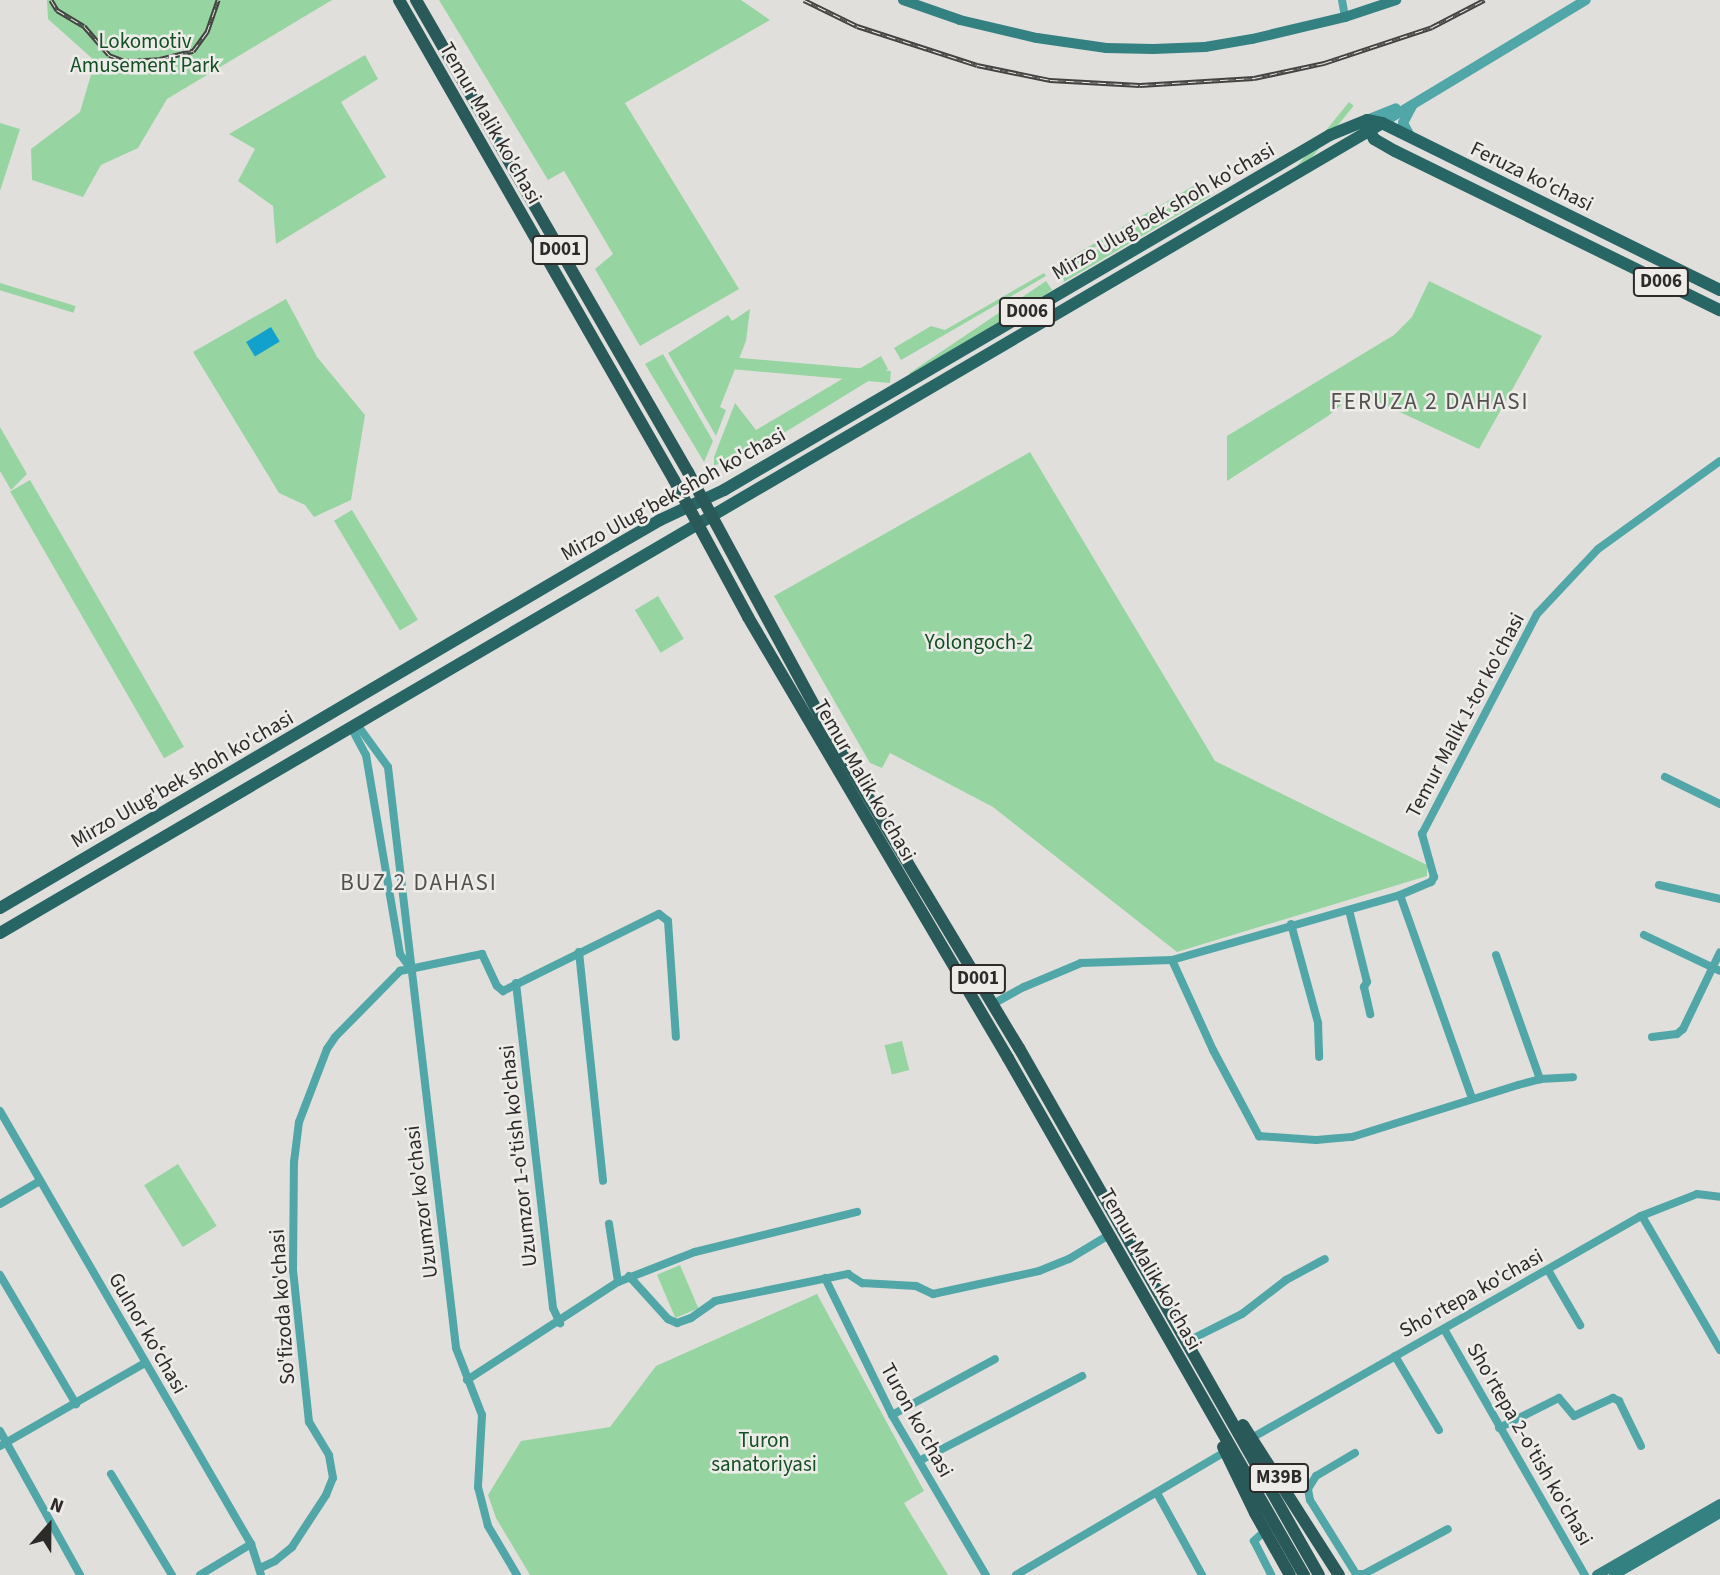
<!DOCTYPE html>
<meta charset="utf-8">
<style>
body{margin:0}
#map{position:relative;width:1720px;height:1575px;overflow:hidden;background:#e1dfdc;font-family:"Source Sans 3",sans-serif}
div>[style]{position:absolute}
[style*='--x']{left:calc(var(--x)*1px);top:calc(var(--y)*1px);width:calc(var(--w)*1px);rotate:calc(var(--a)*1deg)}
.green>*{inset:0;background:#96d5a1;transform-origin:0 0}
.water>*{inset:0;background:#12a1cd;transform-origin:0 0}
.minor>*{height:8px;margin:-4px;padding:0 4px;transform-origin:4px;border-radius:4px;background:#51a7a7}
.tertiary>*{height:10px;margin:-5px;padding:0 5px;transform-origin:5px;border-radius:5px;background:#51a7a7}
.secondary>*{height:10px;margin:-5px;padding:0 5px;transform-origin:5px;border-radius:5px;background:#348182}
.primary>*{height:12px;margin:-6px;padding:0 6px;transform-origin:6px;border-radius:6px;background:#286666}
.trunk>*{height:12px;margin:-6px;padding:0 6px;transform-origin:6px;border-radius:6px;background:#2a5959}
.rail>*{height:5px;margin-top:-2.5px;transform-origin:0;background:repeating-linear-gradient(90deg,#eeece9 0 8px,#444342 0 16px);box-sizing:border-box;border-block:2px solid #444342}
span{translate:-50% -50%;white-space:nowrap;text-align:center;line-height:1.15;-webkit-text-stroke:5px #eeece9;paint-order:stroke}
.shield-label span{padding:2px 5px;background:#eeece9;border:2px solid;border-radius:5px;-webkit-text-stroke-width:0}
.shield-label{font-size:19px;color:#2c2b2a;font-weight:700}
.park-label{font-size:21px;color:#134f25}
.street-label{font-size:21px;color:#2c2b2a}
.neighbourhood-label{font-size:23px;color:#53514f;letter-spacing:2px}
.north{position:absolute;left:14px;top:1491px;width:70px;height:70px;-webkit-text-stroke:5px #eeece9;paint-order:stroke;rotate:21deg;font-size:19px;font-weight:700;line-height:28px;text-align:center;color:#2c2b2a}
.north::after{content:'';display:block;margin:auto;width:24px;height:32px;background:#2c2b2a;clip-path:polygon(50% 0,100% 100%,50% 72%,0 100%)}
</style>
<div id="map">
<div class="green">
<div style="clip-path:polygon(47px 0,332px 0,167px 99px,138px 148px,101px 165px,83px 197px,32px 180px,31px 149px,80px 112px,95px 61px,48px 19px)"></div>
<div style="clip-path:polygon(439px 0,741px 0,770px 20px,625px 103px,739px 289px,640px 346px,595px 269px,613px 254px,564px 171px,548px 180px)"></div>
<div style="clip-path:polygon(365px 55px,378px 79px,341px 102px,386px 177px,276px 244px,273px 206px,238px 181px,255px 149px,229px 134px)"></div>
<div style="left:1349px;top:102px;width:6px;height:96px;rotate:39deg"></div>
<div style="clip-path:polygon(0 123px,20px 129px,0 191px)"></div>
<div style="clip-path:polygon(1202px 181px,1204px 184px,1055px 270px,1054px 267px)"></div>
<div style="clip-path:polygon(1207px 186px,1210px 196px,1064px 282px,1062px 270px)"></div>
<div style="clip-path:polygon(1044px 273px,1046px 276px,901px 360px,894px 348px,931px 326px,945px 330px)"></div>
<div style="left:1046px;top:281px;width:11px;height:165px;rotate:56deg"></div>
<div style="clip-path:polygon(1429px 281px,1542px 336px,1479px 449px,1357px 392px,1328px 416px,1227px 481px,1227px 436px,1394px 335px,1412px 317px)"></div>
<div style="left:0;top:283px;width:79px;height:7px;rotate:17deg"></div>
<div style="clip-path:polygon(286px 299px,317px 357px,365px 415px,351px 500px,314px 517px,305px 505px,279px 493px,193px 352px)"></div>
<div style="clip-path:polygon(750px 309px,746px 341px,720px 407px,726px 410px,716px 436px,668px 353px,728px 315px,732px 321px)"></div>
<div style="clip-path:polygon(663px 354px,713px 441px,704px 462px,645px 364px)"></div>
<div style="clip-path:polygon(881px 356px,888px 369px,787px 431px,714px 466px,714px 457px,735px 403px,756px 430px)"></div>
<div style="left:891px;top:371px;width:12px;height:199px;rotate:95deg"></div>
<div style="clip-path:polygon(0 427px,27px 474px,11px 490px,0 471px)"></div>
<div style="clip-path:polygon(1030px 452px,1215px 761px,1427px 865px,1427px 876px,1177px 952px,993px 807px,890px 753px,882px 768px,870px 763px,774px 596px)"></div>
<div style="left:30px;top:480px;width:308px;height:23px;rotate:60deg"></div>
<div style="left:352px;top:510px;width:128px;height:21px;rotate:59deg"></div>
<div style="left:658px;top:596px;width:50px;height:27px;rotate:59deg"></div>
<div style="left:902px;top:1041px;width:30px;height:18px;rotate:76deg"></div>
<div style="left:178px;top:1164px;width:73px;height:40px;rotate:58deg"></div>
<div style="left:680px;top:1265px;width:47px;height:25px;rotate:67deg"></div>
<div style="clip-path:polygon(817px 1294px,924px 1491px,904px 1503px,948px 1575px,530px 1575px,496px 1518px,488px 1495px,521px 1441px,610px 1427px,656px 1366px)"></div>
</div>
<div class="water">
<div style="left:271px;top:327px;width:17px;height:29px;rotate:59deg"></div>
</div>
<div class="minor">
<div style="--x:1342;--y:0;--w:17;--a:80"></div>
<div style="--x:356;--y:723;--w:54;--a:54"></div>
<div style="--x:388;--y:767;--w:585;--a:83.32"></div>
<div style="--x:456;--y:1348;--w:72;--a:68.8"></div>
<div style="--x:482;--y:1415;--w:72;--a:93.2"></div>
<div style="--x:478;--y:1487;--w:40;--a:75.6"></div>
<div style="--x:488;--y:1526;--w:57;--a:59.4"></div>
<div style="--x:351;--y:727;--w:32;--a:62"></div>
<div style="--x:366;--y:755;--w:202;--a:80.3"></div>
<div style="--x:400;--y:954;--w:17;--a:54"></div>
<div style="--x:1665;--y:777;--w:61;--a:26.1"></div>
<div style="--x:1659;--y:885;--w:63;--a:12.9"></div>
<div style="--x:1400;--y:895;--w:215;--a:70.5"></div>
<div style="--x:1349;--y:910;--w:74;--a:76"></div>
<div style="--x:1367;--y:982;--w:6;--a:121"></div>
<div style="--x:1364;--y:987;--w:28;--a:77"></div>
<div style="--x:1291;--y:924;--w:103;--a:74.7"></div>
<div style="--x:1318;--y:1023;--w:34;--a:88"></div>
<div style="--x:1644;--y:935;--w:84;--a:25.3"></div>
<div style="--x:579;--y:952;--w:230;--a:84"></div>
<div style="--x:1496;--y:955;--w:132;--a:70.5"></div>
<div style="--x:1172;--y:960;--w:99;--a:65.5"></div>
<div style="--x:1213;--y:1050;--w:98;--a:61.9"></div>
<div style="--x:1259;--y:1136;--w:57;--a:4"></div>
<div style="--x:1316;--y:1140;--w:36;--a:-5"></div>
<div style="--x:1352;--y:1137;--w:174;--a:-17.4"></div>
<div style="--x:1518;--y:1085;--w:23;--a:-15"></div>
<div style="--x:1540;--y:1079;--w:33;--a:-3"></div>
<div style="--x:516;--y:983;--w:327;--a:83.5"></div>
<div style="--x:553;--y:1308;--w:17;--a:65"></div>
<div style="--x:993;--y:1004;--w:35;--a:-29"></div>
<div style="--x:1024;--y:987;--w:62;--a:-22.8"></div>
<div style="--x:1081;--y:963;--w:91;--a:-1.9"></div>
<div style="--x:1172;--y:960;--w:237;--a:-15.9"></div>
<div style="--x:1400;--y:895;--w:34;--a:-23"></div>
<div style="--x:1431;--y:882;--w:6;--a:-59"></div>
<div style="--x:1434;--y:877;--w:45;--a:-105.6"></div>
<div style="--x:1422;--y:834;--w:248;--a:-62.4"></div>
<div style="--x:1537;--y:614;--w:89;--a:-46.8"></div>
<div style="--x:1598;--y:549;--w:150;--a:-35.8"></div>
<div style="--x:1652;--y:1037;--w:25;--a:-7"></div>
<div style="--x:1677;--y:1034;--w:8;--a:-40"></div>
<div style="--x:1683;--y:1029;--w:85;--a:-64.3"></div>
<div style="--x:0;--y:1111;--w:500;--a:59.9"></div>
<div style="--x:251;--y:1544;--w:33;--a:72"></div>
<div style="--x:0;--y:1204;--w:46;--a:-29.9"></div>
<div style="--x:1642;--y:1216;--w:155;--a:59.8"></div>
<div style="--x:1548;--y:1270;--w:64;--a:59.8"></div>
<div style="--x:0;--y:1275;--w:150;--a:59.5"></div>
<div style="--x:629;--y:1276;--w:58;--a:47.8"></div>
<div style="--x:668;--y:1319;--w:10;--a:24"></div>
<div style="--x:677;--y:1323;--w:15;--a:-20"></div>
<div style="--x:691;--y:1318;--w:29;--a:-35"></div>
<div style="--x:715;--y:1301;--w:136;--a:-11.5"></div>
<div style="--x:848;--y:1274;--w:17;--a:33"></div>
<div style="--x:862;--y:1283;--w:54;--a:3.2"></div>
<div style="--x:916;--y:1286;--w:19;--a:25"></div>
<div style="--x:933;--y:1294;--w:108;--a:-12.2"></div>
<div style="--x:1039;--y:1271;--w:32;--a:-22"></div>
<div style="--x:1069;--y:1259;--w:47;--a:-31"></div>
<div style="--x:825;--y:1278;--w:153;--a:63.9"></div>
<div style="--x:892;--y:1415;--w:186;--a:59.6"></div>
<div style="--x:618;--y:1282;--w:83;--a:-21.3"></div>
<div style="--x:695;--y:1252;--w:167;--a:-13.9"></div>
<div style="--x:1444;--y:1329;--w:284;--a:60.2"></div>
<div style="--x:1188;--y:1341;--w:60;--a:-26.6"></div>
<div style="--x:1242;--y:1314;--w:56;--a:-37.7"></div>
<div style="--x:1286;--y:1280;--w:44;--a:-28.3"></div>
<div style="--x:1395;--y:1356;--w:86;--a:59.3"></div>
<div style="--x:467;--y:1380;--w:180;--a:-33"></div>
<div style="--x:618;--y:1282;--w:59;--a:-98.8"></div>
<div style="--x:892;--y:1415;--w:117;--a:-28.5"></div>
<div style="--x:1499;--y:1428;--w:67;--a:-26.6"></div>
<div style="--x:1559;--y:1398;--w:23;--a:50"></div>
<div style="--x:1574;--y:1416;--w:43;--a:-24.8"></div>
<div style="--x:1613;--y:1398;--w:7;--a:27"></div>
<div style="--x:1619;--y:1401;--w:50;--a:63.9"></div>
<div style="--x:0;--y:1431;--w:165;--a:60.9"></div>
<div style="--x:1250;--y:1439;--w:450;--a:-29.7"></div>
<div style="--x:1641;--y:1216;--w:60;--a:-21.4"></div>
<div style="--x:1697;--y:1194;--w:23;--a:7"></div>
<div style="--x:0;--y:1446;--w:167;--a:-29.8"></div>
<div style="--x:1355;--y:1453;--w:45;--a:149.5"></div>
<div style="--x:1316;--y:1476;--w:15;--a:122"></div>
<div style="--x:1308;--y:1489;--w:11;--a:80"></div>
<div style="--x:1310;--y:1500;--w:87;--a:58.1"></div>
<div style="--x:1356;--y:1574;--w:8;--a:0"></div>
<div style="--x:1364;--y:1574;--w:95;--a:-28.2"></div>
<div style="--x:919;--y:1461;--w:184;--a:-27.5"></div>
<div style="--x:111;--y:1474;--w:118;--a:58.9"></div>
<div style="--x:1157;--y:1493;--w:94;--a:61.2"></div>
<div style="--x:1265;--y:1531;--w:15;--a:138"></div>
<div style="--x:1254;--y:1541;--w:38;--a:63"></div>
<div style="--x:260;--y:1568;--w:17;--a:-25"></div>
<div style="--x:275;--y:1561;--w:22;--a:-39"></div>
<div style="--x:292;--y:1547;--w:62;--a:-56.8"></div>
<div style="--x:326;--y:1495;--w:18;--a:-68"></div>
<div style="--x:333;--y:1478;--w:23;--a:-100"></div>
<div style="--x:329;--y:1455;--w:39;--a:-121"></div>
<div style="--x:309;--y:1422;--w:152;--a:-96"></div>
<div style="--x:293;--y:1271;--w:109;--a:-89.5"></div>
<div style="--x:294;--y:1162;--w:40;--a:-82.9"></div>
<div style="--x:299;--y:1122;--w:78;--a:-69"></div>
<div style="--x:327;--y:1049;--w:14;--a:-56"></div>
<div style="--x:335;--y:1037;--w:93;--a:-45.4"></div>
<div style="--x:400;--y:971;--w:84;--a:-11.7"></div>
<div style="--x:482;--y:954;--w:35;--a:65"></div>
<div style="--x:497;--y:986;--w:8;--a:40"></div>
<div style="--x:503;--y:991;--w:174;--a:-26.3"></div>
<div style="--x:659;--y:914;--w:11;--a:38"></div>
<div style="--x:668;--y:921;--w:116;--a:86.1"></div>
<div style="--x:200;--y:1575;--w:60;--a:-31.3"></div>
<div style="--x:1016;--y:1575;--w:246;--a:-30.5"></div>
</div>
<div class="tertiary">
<div style="--x:1367;--y:120;--w:31;--a:-22"></div>
<div style="--x:1382;--y:123;--w:238;--a:-31.1"></div>
<div style="--x:1410;--y:136;--w:15;--a:-118"></div>
<div style="--x:1403;--y:123;--w:19;--a:-62"></div>
</div>
<div class="secondary">
<div style="--x:903;--y:0;--w:60;--a:19.3"></div>
<div style="--x:960;--y:20;--w:79;--a:13.2"></div>
<div style="--x:1037;--y:38;--w:70;--a:8.2"></div>
<div style="--x:1106;--y:48;--w:47;--a:1.2"></div>
<div style="--x:1153;--y:49;--w:52;--a:-2.2"></div>
<div style="--x:1205;--y:47;--w:48;--a:-9.7"></div>
<div style="--x:1252;--y:39;--w:96;--a:-13.3"></div>
<div style="--x:1345;--y:17;--w:54;--a:-18.4"></div>
<div style="--x:1597;--y:1575;--w:142;--a:-30"></div>
<div style="--x:1614;--y:1575;--w:123;--a:-30.3"></div>
</div>
<div class="primary">
<div style="--x:1366;--y:125;--w:16;--a:60"></div>
<div style="--x:1374;--y:139;--w:24;--a:30"></div>
<div style="--x:1395;--y:151;--w:362;--a:26.1"></div>
<div style="--x:0;--y:908;--w:714;--a:-30.48"></div>
<div style="--x:615;--y:546;--w:52;--a:-30"></div>
<div style="--x:660;--y:520;--w:71;--a:-25.1"></div>
<div style="--x:724;--y:490;--w:702;--a:-30.36"></div>
<div style="--x:1330;--y:135;--w:40;--a:-22"></div>
<div style="--x:1367;--y:120;--w:15;--a:11"></div>
<div style="--x:1382;--y:123;--w:377;--a:26.3"></div>
<div style="--x:0;--y:933;--w:1602;--a:-30.37"></div>
</div>
<div class="trunk">
<div style="--x:399;--y:0;--w:553;--a:60.19"></div>
<div style="--x:674;--y:480;--w:156;--a:61.6"></div>
<div style="--x:748;--y:617;--w:512;--a:59.48"></div>
<div style="--x:1008;--y:1058;--w:596;--a:60.21"></div>
<div style="--x:416;--y:0;--w:545;--a:60.05"></div>
<div style="--x:688;--y:472;--w:290;--a:61.6"></div>
<div style="--x:826;--y:727;--w:375;--a:59"></div>
<div style="--x:1019;--y:1048;--w:606;--a:60.35"></div>
<div style="--x:1243;--y:1425;--w:178;--a:57.4"></div>
<div style="--x:1223;--y:1447;--w:73;--a:64.1"></div>
<div style="--x:1255;--y:1513;--w:71;--a:60.6"></div>
</div>
<div class="rail">
<div style="--x:51;--y:0;--w:12;--a:59"></div>
<div style="--x:57;--y:10;--w:31;--a:31"></div>
<div style="--x:84;--y:26;--w:38;--a:49"></div>
<div style="--x:109;--y:55;--w:17;--a:21"></div>
<div style="--x:125;--y:61;--w:35;--a:-3"></div>
<div style="--x:160;--y:59;--w:34;--a:-14"></div>
<div style="--x:193;--y:51;--w:24;--a:-54"></div>
<div style="--x:207;--y:32;--w:34;--a:-71"></div>
<div style="--x:804;--y:0;--w:59;--a:26.1"></div>
<div style="--x:857;--y:26;--w:126;--a:18"></div>
<div style="--x:977;--y:65;--w:75;--a:11.6"></div>
<div style="--x:1050;--y:80;--w:90;--a:3.2"></div>
<div style="--x:1140;--y:85;--w:114;--a:-3.5"></div>
<div style="--x:1254;--y:78;--w:72;--a:-12.1"></div>
<div style="--x:1324;--y:63;--w:114;--a:-18.4"></div>
<div style="--x:1432;--y:27;--w:59;--a:-27.4"></div>
</div>
<div class="shield-label">
<span style="left:560px;top:250px">D001</span>
<span style="left:1661px;top:282px">D006</span>
<span style="left:1027px;top:312px">D006</span>
<span style="left:978px;top:979px">D001</span>
<span style="left:1279px;top:1478px">M39B</span>
</div>
<div class="park-label">
<span style="left:145px;top:53px">Lokomotiv<br>Amusement Park</span>
<span style="left:979px;top:642px">Yolongoch-2</span>
<span style="left:764px;top:1452px">Turon<br>sanatoriyasi</span>
</div>
<div class="street-label">
<span style="left:491px;top:123px;rotate:60deg">Temur Malik ko'chasi</span>
<span style="left:1532px;top:176px;rotate:26deg">Feruza ko'chasi</span>
<span style="left:1163px;top:211px;rotate:-30deg">Mirzo Ulug'bek shoh ko'chasi</span>
<span style="left:673px;top:494px;rotate:-29deg">Mirzo Ulug'bek shoh ko'chasi</span>
<span style="left:1465px;top:715px;rotate:-62deg">Temur Malik 1-tor ko'chasi</span>
<span style="left:182px;top:779px;rotate:-30deg">Mirzo Ulug'bek shoh ko'chasi</span>
<span style="left:865px;top:780px;rotate:60deg">Temur Malik ko'chasi</span>
<span style="left:518px;top:1156px;rotate:-96deg">Uzumzor 1-o'tish ko'chasi</span>
<span style="left:421px;top:1202px;rotate:-97deg">Uzumzor ko'chasi</span>
<span style="left:1151px;top:1269px;rotate:60deg">Temur Malik ko'chasi</span>
<span style="left:1471px;top:1293px;rotate:-29deg">Sho'rtepa ko'chasi</span>
<span style="left:282px;top:1307px;rotate:-94deg">So'fizoda ko'chasi</span>
<span style="left:148px;top:1333px;rotate:60deg">Gulnor koʻchasi</span>
<span style="left:917px;top:1420px;rotate:61deg">Turon ko'chasi</span>
<span style="left:1530px;top:1444px;rotate:60deg">Sho'rtepa 2-o'tish ko'chasi</span>
</div>
<div class="neighbourhood-label">
<span style="left:1430px;top:402px">FERUZA 2 DAHASI</span>
<span style="left:419px;top:883px">BUZ 2 DAHASI</span>
</div>
<div class="north">N</div>
</div>
